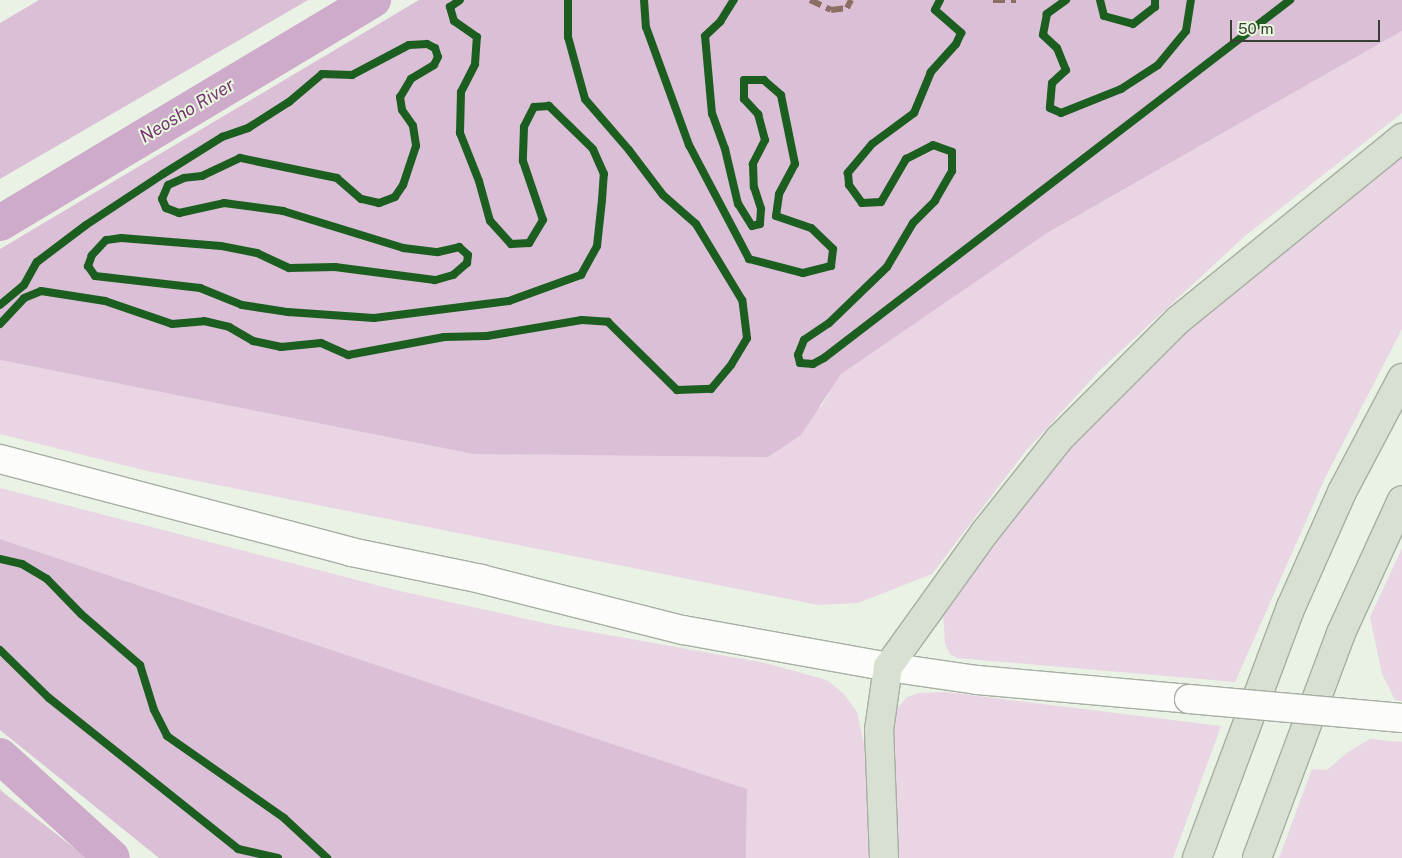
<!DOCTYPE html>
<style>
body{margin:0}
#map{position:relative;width:1402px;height:858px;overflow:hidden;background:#e9f2e4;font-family:"Public Sans",sans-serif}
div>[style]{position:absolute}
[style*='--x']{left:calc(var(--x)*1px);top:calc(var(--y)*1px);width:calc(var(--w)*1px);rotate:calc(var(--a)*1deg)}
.green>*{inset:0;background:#ead5e5}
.forest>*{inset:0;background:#dbbfd6}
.river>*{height:36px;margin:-18px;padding:0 18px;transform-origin:18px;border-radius:18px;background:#cfabcb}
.roads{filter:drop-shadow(1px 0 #a7aea3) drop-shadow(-1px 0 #a7aea3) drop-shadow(0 1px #a7aea3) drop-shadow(0 -1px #a7aea3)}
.secondary>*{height:28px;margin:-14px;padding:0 14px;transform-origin:14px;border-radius:14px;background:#fcfdfb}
.motorway>*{height:28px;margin:-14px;padding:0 14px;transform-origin:14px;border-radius:14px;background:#d8e0d2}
.bridges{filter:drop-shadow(1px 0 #a7aea3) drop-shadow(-1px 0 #a7aea3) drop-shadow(0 1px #a7aea3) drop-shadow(0 -1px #a7aea3)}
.secondary-bridge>*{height:28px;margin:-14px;padding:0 14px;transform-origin:14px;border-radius:14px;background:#fcfdfb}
.quiet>*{height:6px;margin-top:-3px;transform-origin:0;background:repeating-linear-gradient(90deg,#8d6e63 0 12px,transparent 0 18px)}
.cycleway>*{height:8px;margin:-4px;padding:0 4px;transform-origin:4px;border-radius:4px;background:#1b5e20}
span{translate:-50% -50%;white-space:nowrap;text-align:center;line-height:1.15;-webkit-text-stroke:4px #e8f8de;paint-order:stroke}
.water-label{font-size:18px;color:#793576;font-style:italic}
.scale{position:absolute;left:1230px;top:20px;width:150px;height:22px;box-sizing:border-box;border:2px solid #383f35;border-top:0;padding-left:6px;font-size:15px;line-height:18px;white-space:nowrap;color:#383f35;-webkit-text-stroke:4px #e8f8de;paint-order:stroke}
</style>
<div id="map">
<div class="green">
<div style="clip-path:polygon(1402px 31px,1402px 113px,1245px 236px,1099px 371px,1024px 453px,932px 574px,858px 603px,818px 605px,147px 471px,0 434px,0 360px,473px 454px,821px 407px,840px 374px,1047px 233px)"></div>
<div style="clip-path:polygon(1402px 147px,1402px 329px,1325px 478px,1235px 682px,957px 658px,950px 654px,945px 644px,943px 611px,1020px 500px,1168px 342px)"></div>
<div style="clip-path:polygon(0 488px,400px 591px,558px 626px,765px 663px,827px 680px,844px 694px,857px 712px,866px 754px,869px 858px,746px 858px,747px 789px,0 539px)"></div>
<div style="clip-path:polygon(1402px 548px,1402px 701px,1395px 700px,1382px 674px,1370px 617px)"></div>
<div style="clip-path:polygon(946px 692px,1221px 726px,1173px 858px,892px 858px,888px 734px,896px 710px,907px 697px,919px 693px)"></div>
<div style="clip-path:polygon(1370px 739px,1402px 742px,1402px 858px,1279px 858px,1312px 769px,1327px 770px,1348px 752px)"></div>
</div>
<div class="forest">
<div style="clip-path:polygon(39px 0,308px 0,0 179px,0 23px)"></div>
<div style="clip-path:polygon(419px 0,1402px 0,1402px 31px,1047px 233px,841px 374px,801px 435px,768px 457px,473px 454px,0 360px,0 249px)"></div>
<div style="clip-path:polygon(0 539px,747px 789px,746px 858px,159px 858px,0 730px)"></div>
<div style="clip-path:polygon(0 789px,5px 794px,87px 858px,0 858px)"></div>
</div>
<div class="river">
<div style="--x:0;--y:223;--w:435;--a:-30.9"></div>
<div style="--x:0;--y:756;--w:151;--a:42.3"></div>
</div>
<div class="roads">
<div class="secondary">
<div style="--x:0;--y:459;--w:363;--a:14.8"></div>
<div style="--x:351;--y:552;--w:133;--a:11.7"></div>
<div style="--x:481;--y:579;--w:208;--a:14.2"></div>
<div style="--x:683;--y:630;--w:208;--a:10.2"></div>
<div style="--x:888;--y:667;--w:90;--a:8.3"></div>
<div style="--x:977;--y:680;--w:213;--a:5.1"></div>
</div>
<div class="motorway">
<div style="--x:884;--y:858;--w:128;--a:-92.2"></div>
<div style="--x:879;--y:730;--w:64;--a:-81.9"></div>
<div style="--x:888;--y:667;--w:166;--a:-54.3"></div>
<div style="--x:985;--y:532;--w:119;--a:-51.5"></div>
<div style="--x:1059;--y:439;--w:168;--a:-45"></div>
<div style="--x:1178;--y:320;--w:289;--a:-39.1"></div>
<div style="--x:1197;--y:858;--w:268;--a:-69.5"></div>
<div style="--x:1291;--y:607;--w:126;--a:-66.1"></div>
<div style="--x:1342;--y:492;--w:129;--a:-62.2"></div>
<div style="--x:1257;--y:858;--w:240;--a:-69.5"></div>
<div style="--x:1341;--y:633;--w:146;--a:-65.4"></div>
</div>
</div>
<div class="bridges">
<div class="secondary-bridge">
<div style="--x:1189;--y:699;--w:214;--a:5.1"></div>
</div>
</div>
<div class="quiet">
<div style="--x:810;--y:0;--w:23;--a:25"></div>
<div style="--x:831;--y:10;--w:16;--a:-7"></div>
<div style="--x:847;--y:8;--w:9;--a:-63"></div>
<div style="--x:993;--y:0;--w:23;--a:0"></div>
</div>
<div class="cycleway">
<div style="--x:644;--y:0;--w:27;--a:86"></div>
<div style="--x:646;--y:27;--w:126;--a:70"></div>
<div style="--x:689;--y:145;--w:129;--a:62.2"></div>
<div style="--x:749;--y:259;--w:56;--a:14.5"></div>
<div style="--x:803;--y:273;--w:29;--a:-14"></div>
<div style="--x:831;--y:266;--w:17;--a:-83"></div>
<div style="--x:833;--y:249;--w:30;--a:-136"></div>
<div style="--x:811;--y:228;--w:37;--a:-161"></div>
<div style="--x:776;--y:216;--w:22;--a:-82"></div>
<div style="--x:779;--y:194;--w:34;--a:-62"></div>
<div style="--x:795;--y:164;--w:70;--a:-101.5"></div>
<div style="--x:781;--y:95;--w:23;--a:-139"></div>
<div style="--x:764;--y:80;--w:20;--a:180"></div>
<div style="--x:744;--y:80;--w:19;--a:90"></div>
<div style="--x:744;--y:99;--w:21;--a:47"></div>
<div style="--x:758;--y:114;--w:27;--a:75"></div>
<div style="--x:765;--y:140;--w:27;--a:117"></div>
<div style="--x:753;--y:164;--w:23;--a:88"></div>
<div style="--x:754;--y:187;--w:23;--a:72"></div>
<div style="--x:761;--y:209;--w:15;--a:94"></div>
<div style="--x:760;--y:224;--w:8;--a:166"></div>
<div style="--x:752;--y:226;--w:26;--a:-122"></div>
<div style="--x:738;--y:204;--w:57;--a:-103.3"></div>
<div style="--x:725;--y:149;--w:37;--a:-110"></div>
<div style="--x:712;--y:114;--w:78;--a:-95.1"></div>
<div style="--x:705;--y:36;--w:21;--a:-43"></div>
<div style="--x:720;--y:22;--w:26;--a:-58"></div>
<div style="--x:940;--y:0;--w:11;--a:117"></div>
<div style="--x:935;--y:10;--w:35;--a:41"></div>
<div style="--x:961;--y:33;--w:12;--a:114"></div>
<div style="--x:956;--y:44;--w:38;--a:132"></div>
<div style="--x:931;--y:72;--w:44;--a:112.5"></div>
<div style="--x:914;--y:113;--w:52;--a:143.6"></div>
<div style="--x:872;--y:144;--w:38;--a:130"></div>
<div style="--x:848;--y:173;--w:12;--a:85"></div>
<div style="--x:849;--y:185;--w:22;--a:54"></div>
<div style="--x:862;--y:203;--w:19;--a:-3"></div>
<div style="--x:881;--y:202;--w:50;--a:-59.8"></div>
<div style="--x:906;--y:159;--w:30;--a:-27"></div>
<div style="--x:933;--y:145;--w:20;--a:20"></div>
<div style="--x:952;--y:152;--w:19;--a:90"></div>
<div style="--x:952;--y:171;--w:34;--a:120"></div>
<div style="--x:935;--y:201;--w:31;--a:135"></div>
<div style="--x:913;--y:223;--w:51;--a:120.6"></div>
<div style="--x:887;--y:267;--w:81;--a:136"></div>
<div style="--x:829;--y:323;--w:30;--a:146"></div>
<div style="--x:804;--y:340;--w:16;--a:112"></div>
<div style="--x:798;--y:355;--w:8;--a:76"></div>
<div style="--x:800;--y:363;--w:13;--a:4"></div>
<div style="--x:813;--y:364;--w:13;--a:-29"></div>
<div style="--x:824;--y:358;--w:588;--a:-37.53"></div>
<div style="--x:1066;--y:0;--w:24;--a:144"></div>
<div style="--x:1047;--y:14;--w:21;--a:101"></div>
<div style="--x:1043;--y:35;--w:19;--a:43"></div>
<div style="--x:1057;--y:48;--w:24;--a:68"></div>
<div style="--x:1066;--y:70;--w:19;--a:137"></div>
<div style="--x:1052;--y:83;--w:25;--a:95"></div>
<div style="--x:1050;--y:108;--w:12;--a:24"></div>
<div style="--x:1061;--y:113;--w:65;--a:-21.8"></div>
<div style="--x:1121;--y:89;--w:44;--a:-33"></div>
<div style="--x:1158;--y:65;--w:44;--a:-50.5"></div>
<div style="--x:1186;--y:31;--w:31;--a:-81"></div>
<div style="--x:1100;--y:0;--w:16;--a:76"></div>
<div style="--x:1104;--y:16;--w:30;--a:15"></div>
<div style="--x:1133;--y:24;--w:28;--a:-38"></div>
<div style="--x:1155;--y:7;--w:7;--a:-90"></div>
<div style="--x:0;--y:305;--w:31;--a:-40"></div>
<div style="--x:24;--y:285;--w:26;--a:-61"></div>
<div style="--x:37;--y:262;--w:61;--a:-37.1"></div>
<div style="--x:86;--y:225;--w:92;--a:-33.5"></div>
<div style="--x:163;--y:174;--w:70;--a:-32.1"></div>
<div style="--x:222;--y:137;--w:28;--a:-19"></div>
<div style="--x:248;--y:128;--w:49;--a:-32.4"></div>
<div style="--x:289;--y:102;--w:43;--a:-40.3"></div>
<div style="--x:322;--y:74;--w:30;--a:2"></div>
<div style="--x:352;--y:75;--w:64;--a:-27.8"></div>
<div style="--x:409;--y:45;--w:18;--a:-3"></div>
<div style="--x:427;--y:44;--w:9;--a:27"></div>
<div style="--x:435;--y:48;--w:9;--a:72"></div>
<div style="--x:438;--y:57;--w:9;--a:117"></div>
<div style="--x:434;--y:65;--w:27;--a:149"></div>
<div style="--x:411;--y:79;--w:21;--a:121"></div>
<div style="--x:400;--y:97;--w:13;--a:81"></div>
<div style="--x:402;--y:110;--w:19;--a:55"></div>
<div style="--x:413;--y:126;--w:20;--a:81"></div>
<div style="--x:416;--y:146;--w:41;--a:108.4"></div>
<div style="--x:403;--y:185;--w:14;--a:124"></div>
<div style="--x:395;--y:197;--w:17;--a:159"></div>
<div style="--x:379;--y:203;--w:18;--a:-167"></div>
<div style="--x:361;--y:199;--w:32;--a:-139"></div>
<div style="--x:337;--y:178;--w:99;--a:-168.3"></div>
<div style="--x:240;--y:158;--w:42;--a:154.7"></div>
<div style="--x:202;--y:176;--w:18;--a:174"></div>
<div style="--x:184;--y:178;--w:17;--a:156"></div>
<div style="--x:168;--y:185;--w:15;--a:113"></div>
<div style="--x:162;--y:199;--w:10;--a:66"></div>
<div style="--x:166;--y:208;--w:14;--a:21"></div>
<div style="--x:179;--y:213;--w:46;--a:-12.5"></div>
<div style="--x:224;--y:203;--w:60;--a:7.7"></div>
<div style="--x:283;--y:211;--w:126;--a:17.1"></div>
<div style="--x:403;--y:248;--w:35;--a:7"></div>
<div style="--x:438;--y:252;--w:22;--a:-13"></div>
<div style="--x:459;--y:247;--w:12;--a:42"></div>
<div style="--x:468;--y:255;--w:8;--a:97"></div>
<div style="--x:467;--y:263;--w:18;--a:139"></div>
<div style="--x:453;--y:275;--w:19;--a:164"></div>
<div style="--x:435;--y:280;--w:101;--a:-172.6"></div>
<div style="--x:335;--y:267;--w:46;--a:178.8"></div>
<div style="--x:289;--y:268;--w:35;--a:-155"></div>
<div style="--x:257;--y:253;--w:37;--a:-169"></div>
<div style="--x:221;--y:246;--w:100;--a:-175.4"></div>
<div style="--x:121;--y:238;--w:15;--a:172"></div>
<div style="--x:106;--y:240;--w:21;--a:133"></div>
<div style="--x:92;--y:255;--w:12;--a:110"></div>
<div style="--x:88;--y:266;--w:12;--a:55"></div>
<div style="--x:95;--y:276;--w:106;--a:6.5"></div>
<div style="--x:200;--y:288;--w:45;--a:22"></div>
<div style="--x:242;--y:305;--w:47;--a:8.7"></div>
<div style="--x:288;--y:312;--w:86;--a:4"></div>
<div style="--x:374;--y:318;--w:136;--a:-7.2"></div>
<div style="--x:509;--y:301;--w:77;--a:-19.9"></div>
<div style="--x:581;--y:275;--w:33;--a:-61"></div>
<div style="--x:597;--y:246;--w:46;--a:-83.8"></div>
<div style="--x:602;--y:200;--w:26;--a:-86"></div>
<div style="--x:604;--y:174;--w:27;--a:-114"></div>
<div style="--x:593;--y:149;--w:62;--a:-135.7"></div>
<div style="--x:549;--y:106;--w:15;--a:176"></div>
<div style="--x:534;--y:107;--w:22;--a:117"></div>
<div style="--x:524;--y:127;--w:34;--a:92"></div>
<div style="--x:523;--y:161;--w:62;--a:71.3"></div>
<div style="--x:543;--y:220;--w:27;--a:121"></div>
<div style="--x:529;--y:243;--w:18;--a:177"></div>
<div style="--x:511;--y:244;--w:31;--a:-132"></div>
<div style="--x:490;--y:221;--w:41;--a:-105.4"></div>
<div style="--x:479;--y:181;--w:52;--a:-111.6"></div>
<div style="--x:460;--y:133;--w:41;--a:-88.6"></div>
<div style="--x:461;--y:92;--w:31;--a:-63"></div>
<div style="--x:475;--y:64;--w:27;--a:-86"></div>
<div style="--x:477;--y:37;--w:28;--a:-145"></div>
<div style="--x:454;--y:21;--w:15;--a:-106"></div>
<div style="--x:450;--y:7;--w:12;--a:-35"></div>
<div style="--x:0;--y:324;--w:35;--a:-47"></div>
<div style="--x:24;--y:298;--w:18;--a:-22"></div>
<div style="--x:41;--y:291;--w:65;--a:8.9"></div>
<div style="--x:105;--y:301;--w:71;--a:18.9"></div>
<div style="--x:172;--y:324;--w:32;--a:-5"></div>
<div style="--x:204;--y:321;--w:26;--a:13"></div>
<div style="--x:229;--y:327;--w:28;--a:30"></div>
<div style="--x:253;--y:341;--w:29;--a:12"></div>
<div style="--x:281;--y:347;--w:40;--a:-5.7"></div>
<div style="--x:321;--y:343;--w:30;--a:24"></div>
<div style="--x:348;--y:355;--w:98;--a:-10.6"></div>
<div style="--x:444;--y:337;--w:43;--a:-1.3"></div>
<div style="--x:487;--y:336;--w:96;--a:-9.6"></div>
<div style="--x:582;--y:320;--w:26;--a:4"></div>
<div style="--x:608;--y:322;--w:97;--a:44.6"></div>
<div style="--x:677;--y:390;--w:34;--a:-2"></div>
<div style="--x:711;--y:389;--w:31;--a:-50"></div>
<div style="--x:731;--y:365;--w:31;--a:-59"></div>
<div style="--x:747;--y:338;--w:38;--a:-97"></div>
<div style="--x:742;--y:300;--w:89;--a:-121.2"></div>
<div style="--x:696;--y:224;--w:44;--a:-138.7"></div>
<div style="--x:663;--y:195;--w:56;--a:-127.1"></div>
<div style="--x:629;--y:150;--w:67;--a:-130.8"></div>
<div style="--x:585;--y:99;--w:64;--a:-105.3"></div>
<div style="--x:568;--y:37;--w:37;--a:-90"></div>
<div style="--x:0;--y:559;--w:23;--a:13"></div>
<div style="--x:22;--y:564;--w:29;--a:31"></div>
<div style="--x:47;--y:579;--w:49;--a:45.8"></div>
<div style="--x:81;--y:614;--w:78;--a:40.8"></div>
<div style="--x:140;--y:665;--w:47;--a:72.7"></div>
<div style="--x:154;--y:710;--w:29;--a:63"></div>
<div style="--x:167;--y:736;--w:143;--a:35"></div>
<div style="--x:284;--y:818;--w:59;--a:42.9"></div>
<div style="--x:0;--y:650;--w:69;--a:44.4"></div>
<div style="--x:49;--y:698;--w:242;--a:38.6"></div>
<div style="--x:238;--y:849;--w:41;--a:12.7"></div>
</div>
<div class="water-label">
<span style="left:187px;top:111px;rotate:-31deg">Neosho River</span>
</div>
<div class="scale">50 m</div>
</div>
